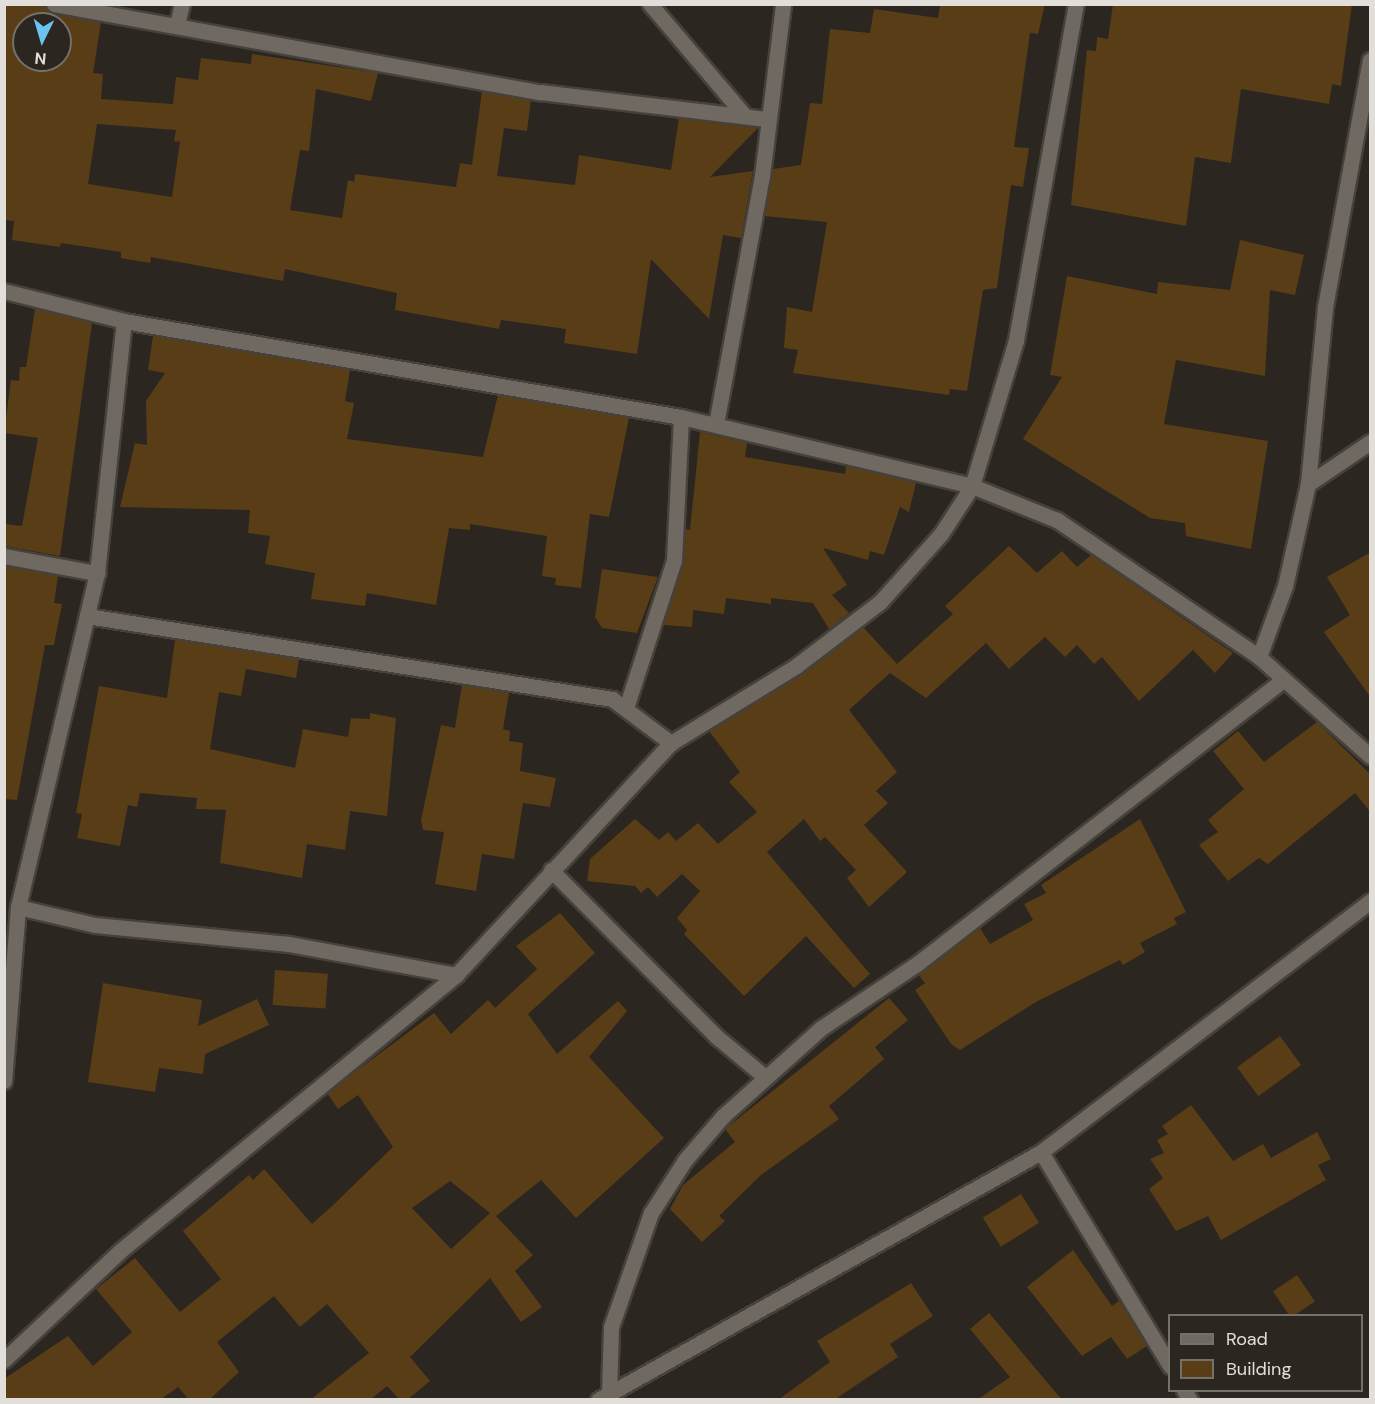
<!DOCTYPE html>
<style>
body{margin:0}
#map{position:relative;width:1375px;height:1404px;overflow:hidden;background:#2b261f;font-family:"DM Sans",sans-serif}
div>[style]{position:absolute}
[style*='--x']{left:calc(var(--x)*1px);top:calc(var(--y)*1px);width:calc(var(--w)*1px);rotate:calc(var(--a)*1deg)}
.building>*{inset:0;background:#593d16;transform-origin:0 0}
.roads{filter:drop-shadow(2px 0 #45413b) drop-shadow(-2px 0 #45413b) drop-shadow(0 2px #45413b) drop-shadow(0 -2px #45413b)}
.street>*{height:15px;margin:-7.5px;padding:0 7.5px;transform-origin:7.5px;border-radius:7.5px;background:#706962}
.secondary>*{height:15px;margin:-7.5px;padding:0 7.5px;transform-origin:7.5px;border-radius:7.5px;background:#706962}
span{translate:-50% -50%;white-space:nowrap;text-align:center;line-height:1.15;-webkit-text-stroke:5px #2b261f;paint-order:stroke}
.frame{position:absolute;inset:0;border:6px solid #e2deda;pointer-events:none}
.legend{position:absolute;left:1168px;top:1314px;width:195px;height:78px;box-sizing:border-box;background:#2b261f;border:2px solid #74706a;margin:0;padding:8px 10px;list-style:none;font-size:18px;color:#e2deda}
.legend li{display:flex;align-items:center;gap:12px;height:30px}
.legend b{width:30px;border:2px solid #74706a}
.north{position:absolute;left:12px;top:12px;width:60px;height:60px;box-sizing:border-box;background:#2b261f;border:2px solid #74706a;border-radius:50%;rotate:185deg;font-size:16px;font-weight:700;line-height:24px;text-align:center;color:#e2deda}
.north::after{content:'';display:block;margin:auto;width:21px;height:27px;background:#6ac3f2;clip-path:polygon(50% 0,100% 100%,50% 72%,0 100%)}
</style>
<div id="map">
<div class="building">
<div style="clip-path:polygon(evenodd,4px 4px,45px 4px,52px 14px,101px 22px,93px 73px,103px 74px,101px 99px,173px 104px,176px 77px,198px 80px,201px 58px,251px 64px,252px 54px,378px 73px,371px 101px,316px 89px,309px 151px,300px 150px,290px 210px,342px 218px,348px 180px,354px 182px,355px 174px,456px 187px,460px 163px,472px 165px,482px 91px,531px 100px,527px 131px,504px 128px,497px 176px,575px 185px,579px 155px,671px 170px,679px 118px,758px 128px,710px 177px,753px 171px,741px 238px,723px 235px,709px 319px,651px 259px,637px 354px,564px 343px,566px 329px,501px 320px,499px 329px,395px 310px,397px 293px,285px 269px,283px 281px,151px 257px,150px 263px,121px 258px,121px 252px,61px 243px,60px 247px,12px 240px,14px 221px,4px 220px,4px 4px,24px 24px,60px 24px,60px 60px,24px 60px,24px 24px,4px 4px,97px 124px,176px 130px,174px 141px,180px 142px,172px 197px,88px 184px,97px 124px)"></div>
<div style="clip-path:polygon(940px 4px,1045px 4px,1038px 34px,1030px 33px,1014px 147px,1029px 148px,1023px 187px,1011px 185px,997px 288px,983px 290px,967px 391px,950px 389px,949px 395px,793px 373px,798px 350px,784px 348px,787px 307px,812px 312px,827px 222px,764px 216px,773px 169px,801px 165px,810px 103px,822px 104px,830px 29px,870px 33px,874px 9px,938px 18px)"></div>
<div style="clip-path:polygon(1113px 4px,1352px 4px,1341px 86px,1332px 84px,1329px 104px,1241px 89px,1231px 163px,1195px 157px,1186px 226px,1071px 205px,1087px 50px,1096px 51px,1097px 37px,1108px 39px)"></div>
<div style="clip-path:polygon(1240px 240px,1304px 255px,1295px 295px,1270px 290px,1265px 376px,1176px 360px,1164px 424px,1268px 441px,1251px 549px,1186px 536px,1185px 523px,1150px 518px,1023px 439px,1062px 377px,1050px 375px,1067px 276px,1157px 294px,1158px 282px,1230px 290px)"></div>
<div style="clip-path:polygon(35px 309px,92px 323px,60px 556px,4px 546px,4px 524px,22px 526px,38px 438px,4px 433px,11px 380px,19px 381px,20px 367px,26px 367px)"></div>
<div style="clip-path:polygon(153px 336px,350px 370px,345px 401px,354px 403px,347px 439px,483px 457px,498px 395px,629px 418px,609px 517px,590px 514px,581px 588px,555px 585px,556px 578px,542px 576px,547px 536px,470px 524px,470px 530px,449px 528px,436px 605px,367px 593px,365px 606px,311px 599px,315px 573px,265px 564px,270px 536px,248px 533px,250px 510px,120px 507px,135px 443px,147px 445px,146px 401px,165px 373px,148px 370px)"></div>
<div style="clip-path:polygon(700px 432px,747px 443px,745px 457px,845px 474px,846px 466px,916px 483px,909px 512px,900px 507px,884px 555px,870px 551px,868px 560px,823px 548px,847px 585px,832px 595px,849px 613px,829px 629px,813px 603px,771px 598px,771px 604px,726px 598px,724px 614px,693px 610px,692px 627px,663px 625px,683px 563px,685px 529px,690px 530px)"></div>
<div style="clip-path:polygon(1009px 546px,1037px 573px,1062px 551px,1077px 567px,1091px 555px,1233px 653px,1215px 673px,1193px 650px,1139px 701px,1102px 657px,1094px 664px,1077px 645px,1065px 657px,1045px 637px,1009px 669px,986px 643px,926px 698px,890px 673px,849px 710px,897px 772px,876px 791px,888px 803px,864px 825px,907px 872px,869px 907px,847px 878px,856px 870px,825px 837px,820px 841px,804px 819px,767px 852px,870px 974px,854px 988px,806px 936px,744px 996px,684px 934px,687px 930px,677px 918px,700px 891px,682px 874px,657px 897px,648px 887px,641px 893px,635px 886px,587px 881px,590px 859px,635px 819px,659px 840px,668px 832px,676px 841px,698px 823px,718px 844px,757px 812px,729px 782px,740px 772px,709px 731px,801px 674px,863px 627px,897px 664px,953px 614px,945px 606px)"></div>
<div style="clip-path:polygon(1371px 552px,1371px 698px,1324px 632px,1350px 615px,1327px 577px)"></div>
<div style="clip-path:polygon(4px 566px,58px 576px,54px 603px,62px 604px,54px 645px,45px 645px,17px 800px,4px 799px)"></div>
<div style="clip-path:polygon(602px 569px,658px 577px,637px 633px,602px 628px,595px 617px)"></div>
<div style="clip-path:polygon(175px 640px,299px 659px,296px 678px,246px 669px,241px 696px,219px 692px,210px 749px,295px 768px,303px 729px,348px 737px,351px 718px,370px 719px,370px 713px,396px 718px,387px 816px,350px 811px,345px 850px,307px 844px,302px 878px,220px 863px,226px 810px,196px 809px,197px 798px,140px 793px,137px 807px,128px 805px,120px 846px,77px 838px,82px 814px,76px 813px,99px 686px,167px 698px)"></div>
<div style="clip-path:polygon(462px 685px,509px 693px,503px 729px,510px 731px,509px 741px,523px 743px,520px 771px,556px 778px,550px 807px,523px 803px,514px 859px,482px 854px,476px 891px,435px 884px,444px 832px,423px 830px,421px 820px,441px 725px,455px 728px)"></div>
<div style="clip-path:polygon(1317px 722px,1371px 775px,1371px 813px,1355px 793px,1268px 864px,1259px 858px,1228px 881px,1199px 845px,1218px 832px,1208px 820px,1244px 789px,1213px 751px,1238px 731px,1264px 762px)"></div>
<div style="clip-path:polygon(1140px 819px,1186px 912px,1174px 918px,1177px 924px,1140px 943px,1145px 952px,1123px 965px,1120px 960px,1036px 1002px,960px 1050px,951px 1044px,915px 990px,925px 983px,918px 974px,980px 928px,990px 944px,1033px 920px,1024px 904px,1046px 893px,1041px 885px)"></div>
<div style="clip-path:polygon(evenodd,560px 913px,595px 953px,528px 1014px,557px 1054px,618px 1001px,627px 1011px,589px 1057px,664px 1138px,576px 1218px,541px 1180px,496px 1216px,533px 1255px,515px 1271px,542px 1307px,521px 1322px,490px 1278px,410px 1357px,430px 1381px,407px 1400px,400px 1400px,387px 1386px,370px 1400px,310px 1400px,369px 1353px,327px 1304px,300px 1327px,274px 1296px,217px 1342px,239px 1372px,209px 1400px,189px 1400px,178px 1387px,160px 1400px,4px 1400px,4px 1379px,68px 1336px,93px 1366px,132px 1332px,96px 1289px,135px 1258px,180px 1312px,221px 1279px,183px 1231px,249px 1175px,253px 1180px,264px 1169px,312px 1224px,331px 1207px,393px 1147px,358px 1095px,338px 1109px,327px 1093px,434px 1013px,451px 1034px,488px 1000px,495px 1008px,537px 969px,516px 946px,560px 913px,450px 1181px,490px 1213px,451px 1249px,412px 1208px,450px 1181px)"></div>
<div style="left:275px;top:970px;width:53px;height:35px;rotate:4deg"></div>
<div style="clip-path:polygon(103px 983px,202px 1000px,198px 1026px,257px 999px,269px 1025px,205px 1054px,203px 1074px,159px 1068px,155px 1092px,88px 1082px)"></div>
<div style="clip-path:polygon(889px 998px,908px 1020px,875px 1047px,884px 1059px,829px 1106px,839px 1119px,761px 1175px,719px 1216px,725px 1221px,702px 1242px,670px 1209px,683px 1185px,735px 1142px,725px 1129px)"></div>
<div style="left:1280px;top:1036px;width:36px;height:53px;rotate:54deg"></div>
<div style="clip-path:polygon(1191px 1105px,1233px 1161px,1263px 1144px,1271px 1158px,1317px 1132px,1331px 1159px,1318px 1165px,1326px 1180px,1221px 1240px,1208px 1216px,1176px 1231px,1149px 1189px,1163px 1178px,1150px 1159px,1164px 1153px,1157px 1140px,1168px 1134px,1162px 1126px)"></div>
<div style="left:1021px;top:1194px;width:34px;height:45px;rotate:58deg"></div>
<div style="clip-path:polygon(1073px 1250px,1112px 1306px,1119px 1301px,1147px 1346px,1127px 1359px,1111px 1337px,1082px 1356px,1027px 1287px)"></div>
<div style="left:1297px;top:1275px;width:32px;height:29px;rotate:56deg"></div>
<div style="clip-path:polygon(911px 1283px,933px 1316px,890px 1344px,898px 1357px,834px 1400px,778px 1400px,830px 1362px,817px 1341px)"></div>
<div style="clip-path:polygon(989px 1313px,1062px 1400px,977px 1400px,1010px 1377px,970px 1329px)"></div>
</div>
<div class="roads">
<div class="street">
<div style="--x:54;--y:4;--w:494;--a:10.3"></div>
<div style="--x:540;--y:92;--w:228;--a:6.8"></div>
<div style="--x:650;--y:4;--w:147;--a:49.7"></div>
<div style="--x:177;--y:24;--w:21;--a:-76"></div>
<div style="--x:4;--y:291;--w:124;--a:14"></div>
<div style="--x:124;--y:321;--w:565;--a:9.78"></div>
<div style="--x:681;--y:417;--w:299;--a:13.3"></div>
<div style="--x:972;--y:486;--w:152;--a:-73.2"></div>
<div style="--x:1016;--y:340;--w:341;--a:-79.9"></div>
<div style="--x:716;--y:424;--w:252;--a:-79.5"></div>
<div style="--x:762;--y:176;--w:173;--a:-83"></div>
<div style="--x:1308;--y:484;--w:75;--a:-34.1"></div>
<div style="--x:4;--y:556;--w:95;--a:10.4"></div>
<div style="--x:87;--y:616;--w:532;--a:8.98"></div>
<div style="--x:612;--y:699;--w:74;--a:36.7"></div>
<div style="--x:1259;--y:657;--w:76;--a:-69.9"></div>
<div style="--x:1285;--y:586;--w:105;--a:-77.3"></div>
<div style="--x:1308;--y:484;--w:178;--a:-84.5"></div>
<div style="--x:1325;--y:307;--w:251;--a:-79.7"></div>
<div style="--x:627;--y:705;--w:152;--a:-72"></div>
<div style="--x:674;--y:560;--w:143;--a:-87.2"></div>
<div style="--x:551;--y:870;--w:235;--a:45.2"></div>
<div style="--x:717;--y:1037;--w:62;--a:39.8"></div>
<div style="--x:18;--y:907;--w:79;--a:13.2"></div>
<div style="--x:95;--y:925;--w:195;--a:5.6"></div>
<div style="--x:289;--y:944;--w:170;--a:10.5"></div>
<div style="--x:4;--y:1081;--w:175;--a:-85.4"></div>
<div style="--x:18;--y:907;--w:343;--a:-76.7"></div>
<div style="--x:97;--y:573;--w:253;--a:-83.9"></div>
<div style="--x:1041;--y:1152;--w:250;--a:58.9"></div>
<div style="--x:4;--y:1360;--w:159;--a:-43.2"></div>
<div style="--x:120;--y:1251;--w:435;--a:-39.4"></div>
<div style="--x:456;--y:975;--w:316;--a:-47.2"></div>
<div style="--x:671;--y:743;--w:147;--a:-31.6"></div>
<div style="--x:796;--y:666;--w:106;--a:-37.3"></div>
<div style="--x:880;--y:602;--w:91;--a:-48.1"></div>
<div style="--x:941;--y:534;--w:57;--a:-57.1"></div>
<div style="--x:972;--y:486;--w:92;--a:21.8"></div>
<div style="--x:1057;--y:520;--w:244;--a:34.1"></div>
<div style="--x:1259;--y:657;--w:149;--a:41.7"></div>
<div style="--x:1184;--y:1390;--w:12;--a:59"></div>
<div style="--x:609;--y:1392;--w:65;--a:-88.2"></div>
<div style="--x:611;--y:1327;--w:121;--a:-70.7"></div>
<div style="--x:651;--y:1213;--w:63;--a:-57.3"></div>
<div style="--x:685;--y:1160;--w:58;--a:-49.2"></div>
<div style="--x:723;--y:1116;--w:132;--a:-41.9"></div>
<div style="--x:821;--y:1028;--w:117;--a:-33.8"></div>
<div style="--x:918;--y:963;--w:460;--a:-37.8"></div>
</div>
<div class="secondary">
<div style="--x:598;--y:1400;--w:508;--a:-29.24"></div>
<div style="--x:1041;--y:1152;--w:414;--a:-37.3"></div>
</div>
</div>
<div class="frame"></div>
<ul class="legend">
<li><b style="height:8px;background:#706962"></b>Road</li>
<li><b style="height:16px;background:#593d16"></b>Building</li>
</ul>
<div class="north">N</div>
</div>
